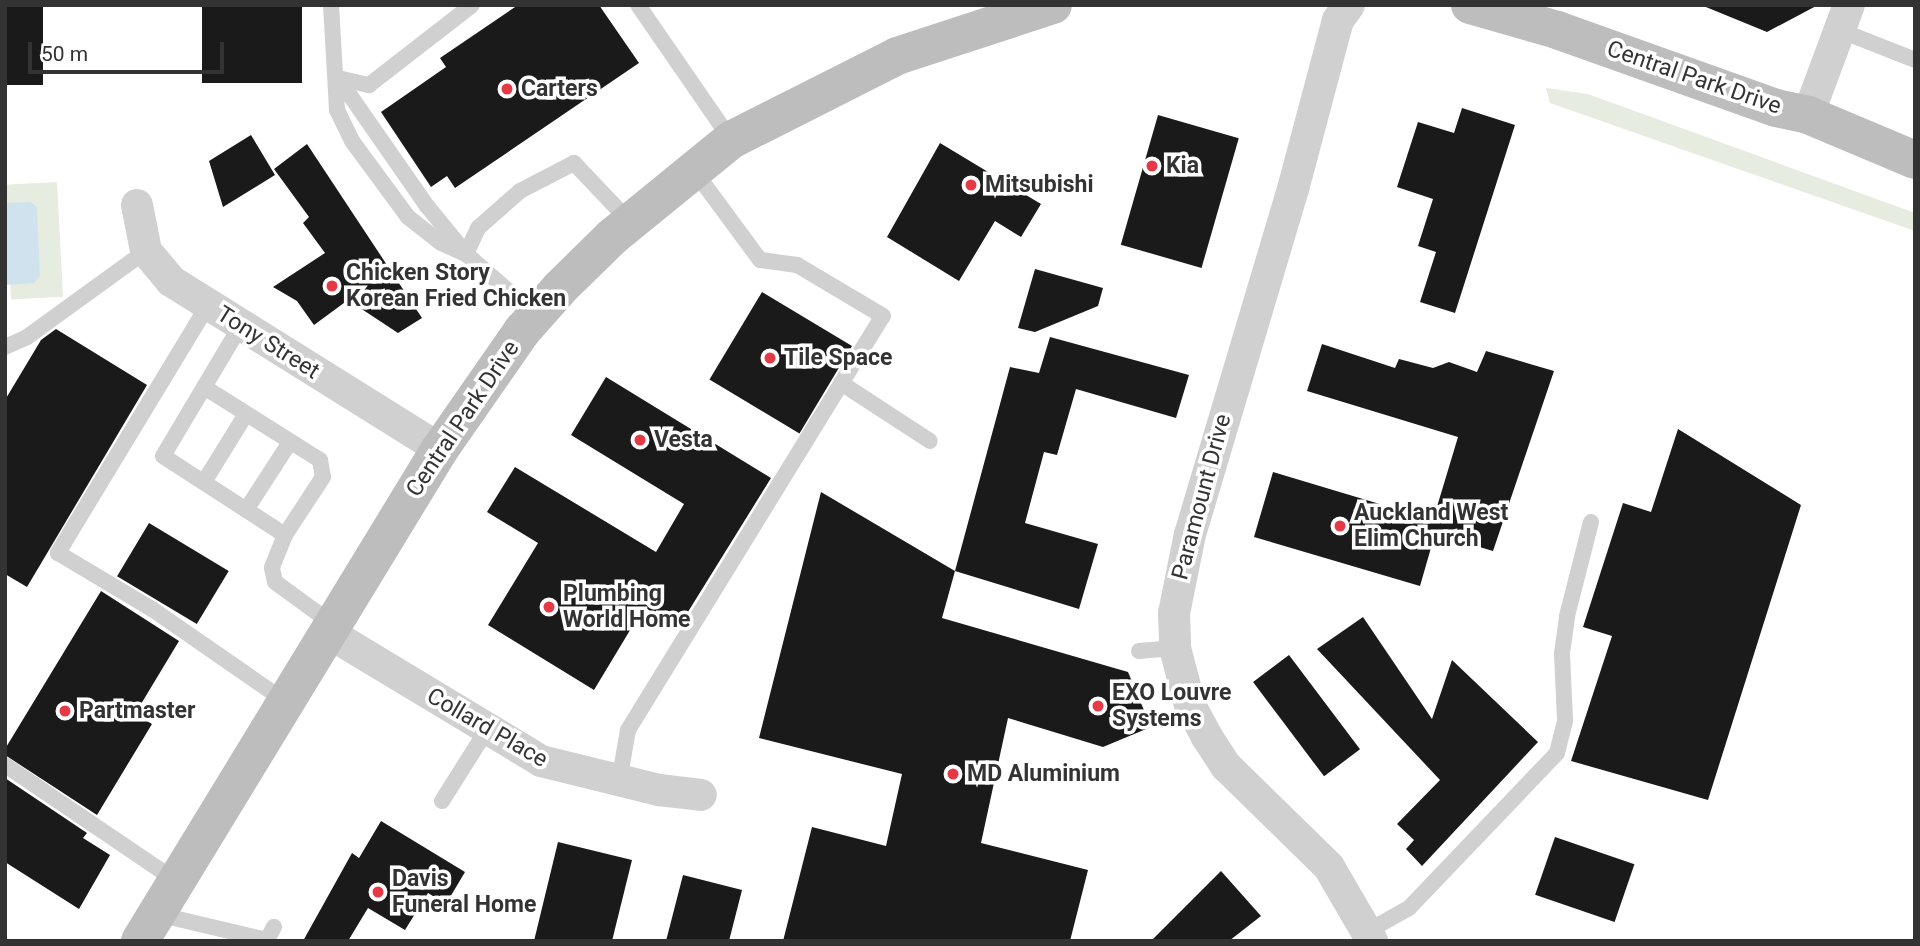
<!DOCTYPE html>
<style>
body{margin:0}
#map{position:relative;width:1920px;height:946px;overflow:hidden;background:#fff;font-family:Roboto,sans-serif}
div>[style]{position:absolute}
[style*='--x']{left:calc(var(--x)*1px);top:calc(var(--y)*1px);width:calc(var(--w)*1px);rotate:calc(var(--a)*1deg)}
.green>*{inset:0;background:#e6ecdf;transform-origin:0 0}
.water>*{inset:0;background:#cfe2ee}
.building>*{inset:0;background:#1a1a1a;transform-origin:0 0}
.lane>*{height:16px;margin:-8px;padding:0 8px;transform-origin:8px;border-radius:8px;background:#d0d0d0}
.street>*{height:32px;margin:-16px;padding:0 16px;transform-origin:16px;border-radius:16px;background:#d0d0d0}
.secondary>*{height:38px;margin:-19px;padding:0 19px;transform-origin:19px;border-radius:19px;background:#bdbdbd}
.dots>*{width:19px;height:19px;translate:-50% -50%;box-sizing:border-box;border:4px solid #fff;border-radius:50%}
span{translate:-50% -50%;white-space:nowrap;text-align:center;line-height:1.15;-webkit-text-stroke:7px #fff;paint-order:stroke}
.street-label{font-size:23px;color:#333}
.poi-label{font-size:23px;color:#333;font-weight:700}
.left{translate:0 -50%;text-align:left}
.frame{position:absolute;inset:0;border:7px solid #333;pointer-events:none}
.scale{position:absolute;left:28px;top:42px;width:196px;height:32px;box-sizing:border-box;border:4px solid #333;border-top:0;padding-left:9px;font-size:21px;line-height:24px;white-space:nowrap;color:#333;-webkit-text-stroke:5px #fff;paint-order:stroke}
</style>
<div id="map">
<div class="green">
<div style="clip-path:polygon(1546px 88px,1588px 94px,1915px 213px,1915px 231px,1550px 103px)"></div>
<div style="left:57px;top:182px;width:115px;height:52px;rotate:87deg"></div>
</div>
<div class="water">
<div style="clip-path:polygon(30px 202px,37px 207px,40px 276px,34px 283px,5px 285px,5px 203px)"></div>
</div>
<div class="building">
<div style="left:5px;top:5px;width:38px;height:80px"></div>
<div style="left:202px;top:5px;width:100px;height:78px"></div>
<div style="clip-path:polygon(518px 5px,599px 5px,639px 63px,455px 188px,447px 176px,431px 187px,381px 112px,446px 67px,440px 58px)"></div>
<div style="clip-path:polygon(1701px 5px,1818px 5px,1767px 32px)"></div>
<div style="clip-path:polygon(1462px 108px,1515px 125px,1455px 313px,1420px 302px,1436px 252px,1418px 246px,1433px 199px,1397px 187px,1418px 122px,1454px 133px)"></div>
<div style="left:1158px;top:115px;width:84px;height:135px;rotate:16deg"></div>
<div style="clip-path:polygon(251px 135px,275px 175px,223px 207px,209px 161px)"></div>
<div style="clip-path:polygon(940px 143px,1041px 204px,1021px 237px,995px 221px,959px 281px,887px 237px)"></div>
<div style="clip-path:polygon(307px 144px,422px 318px,398px 333px,348px 300px,314px 325px,297px 301px,273px 287px,325px 253px,303px 223px,309px 217px,274px 169px)"></div>
<div style="clip-path:polygon(1035px 269px,1103px 288px,1098px 306px,1035px 332px,1018px 328px)"></div>
<div style="left:762px;top:292px;width:105px;height:102px;rotate:31deg"></div>
<div style="clip-path:polygon(56px 329px,147px 385px,27px 587px,5px 574px,5px 400px,41px 340px)"></div>
<div style="clip-path:polygon(1050px 337px,1189px 375px,1176px 418px,1076px 389px,1057px 455px,1044px 452px,1025px 523px,1098px 544px,1079px 609px,955px 571px,1010px 367px,1039px 373px)"></div>
<div style="clip-path:polygon(1322px 344px,1395px 368px,1399px 359px,1433px 368px,1449px 362px,1477px 372px,1486px 351px,1554px 371px,1493px 551px,1435px 534px,1420px 586px,1254px 537px,1273px 472px,1433px 520px,1458px 437px,1307px 391px)"></div>
<div style="clip-path:polygon(606px 377px,771px 478px,678px 628px,644px 607px,594px 690px,488px 625px,538px 543px,487px 512px,515px 467px,656px 552px,684px 504px,571px 435px)"></div>
<div style="clip-path:polygon(1678px 429px,1801px 505px,1708px 800px,1571px 761px,1612px 636px,1583px 627px,1623px 503px,1651px 512px)"></div>
<div style="clip-path:polygon(821px 492px,955px 571px,942px 618px,1128px 672px,1151px 727px,1103px 747px,1008px 718px,981px 843px,1088px 870px,1070px 941px,783px 941px,812px 827px,886px 846px,902px 774px,759px 738px)"></div>
<div style="left:149px;top:523px;width:93px;height:62px;rotate:31deg"></div>
<div style="clip-path:polygon(101px 591px,179px 641px,135px 714px,152px 724px,97px 815px,5px 755px,5px 749px)"></div>
<div style="clip-path:polygon(1363px 617px,1432px 719px,1452px 660px,1538px 742px,1422px 866px,1406px 849px,1414px 840px,1397px 824px,1440px 780px,1317px 649px)"></div>
<div style="left:1289px;top:655px;width:118px;height:45px;rotate:53deg"></div>
<div style="clip-path:polygon(5px 778px,87px 833px,83px 838px,110px 855px,79px 909px,5px 862px)"></div>
<div style="clip-path:polygon(381px 821px,465px 872px,446px 904px,428px 893px,405px 930px,368px 908px,348px 941px,303px 941px,352px 853px,359px 858px)"></div>
<div style="left:1555px;top:837px;width:84px;height:61px;rotate:19deg"></div>
<div style="clip-path:polygon(558px 842px,632px 860px,612px 941px,534px 941px)"></div>
<div style="clip-path:polygon(1221px 871px,1261px 916px,1229px 941px,1151px 941px)"></div>
<div style="clip-path:polygon(683px 875px,742px 890px,729px 941px,666px 941px)"></div>
</div>
<div class="lane">
<div style="--x:331;--y:5;--w:105;--a:86.7"></div>
<div style="--x:337;--y:110;--w:34;--a:64"></div>
<div style="--x:352;--y:141;--w:94;--a:53.6"></div>
<div style="--x:408;--y:217;--w:42;--a:38.2"></div>
<div style="--x:441;--y:243;--w:27;--a:24"></div>
<div style="--x:638;--y:5;--w:164;--a:55.4"></div>
<div style="--x:1839;--y:30;--w:82;--a:21.5"></div>
<div style="--x:338;--y:78;--w:156;--a:55.2"></div>
<div style="--x:427;--y:206;--w:58;--a:50.6"></div>
<div style="--x:338;--y:78;--w:32;--a:13"></div>
<div style="--x:369;--y:85;--w:130;--a:-37.8"></div>
<div style="--x:208;--y:305;--w:290;--a:121.2"></div>
<div style="--x:58;--y:553;--w:109;--a:30.8"></div>
<div style="--x:152;--y:609;--w:162;--a:34.7"></div>
<div style="--x:536;--y:315;--w:93;--a:-138.9"></div>
<div style="--x:466;--y:254;--w:29;--a:-65"></div>
<div style="--x:478;--y:228;--w:56;--a:-41.4"></div>
<div style="--x:520;--y:191;--w:61;--a:-27.4"></div>
<div style="--x:574;--y:163;--w:81;--a:46.5"></div>
<div style="--x:5;--y:347;--w:24;--a:-24"></div>
<div style="--x:27;--y:337;--w:147;--a:-35.9"></div>
<div style="--x:841;--y:383;--w:106;--a:33.1"></div>
<div style="--x:204;--y:387;--w:137;--a:32.2"></div>
<div style="--x:320;--y:460;--w:17;--a:80"></div>
<div style="--x:323;--y:477;--w:69;--a:123.2"></div>
<div style="--x:285;--y:535;--w:145;--a:-147.1"></div>
<div style="--x:163;--y:456;--w:152;--a:-59.2"></div>
<div style="--x:204;--y:482;--w:80;--a:-58.3"></div>
<div style="--x:246;--y:510;--w:81;--a:-57.1"></div>
<div style="--x:285;--y:535;--w:35;--a:112"></div>
<div style="--x:272;--y:568;--w:14;--a:78"></div>
<div style="--x:275;--y:582;--w:73;--a:36.1"></div>
<div style="--x:1139;--y:651;--w:36;--a:-5"></div>
<div style="--x:5;--y:765;--w:205;--a:34.1"></div>
<div style="--x:619;--y:782;--w:53;--a:-80.2"></div>
<div style="--x:628;--y:730;--w:486;--a:-58.4"></div>
<div style="--x:883;--y:316;--w:100;--a:-149.3"></div>
<div style="--x:797;--y:265;--w:37;--a:-172"></div>
<div style="--x:760;--y:260;--w:113;--a:-126.4"></div>
<div style="--x:442;--y:801;--w:83;--a:-57.8"></div>
<div style="--x:157;--y:914;--w:113;--a:13.3"></div>
<div style="--x:267;--y:940;--w:15;--a:-62"></div>
<div style="--x:1368;--y:931;--w:47;--a:-29.3"></div>
<div style="--x:1409;--y:908;--w:214;--a:-46.3"></div>
<div style="--x:1557;--y:753;--w:34;--a:-76"></div>
<div style="--x:1565;--y:720;--w:67;--a:-92.6"></div>
<div style="--x:1562;--y:653;--w:37;--a:-82"></div>
<div style="--x:1567;--y:616;--w:97;--a:-75.7"></div>
</div>
<div class="street">
<div style="--x:1349;--y:5;--w:19;--a:126"></div>
<div style="--x:1338;--y:20;--w:175;--a:104.9"></div>
<div style="--x:1293;--y:189;--w:360;--a:106.6"></div>
<div style="--x:1190;--y:534;--w:81;--a:101.4"></div>
<div style="--x:1174;--y:613;--w:35;--a:88"></div>
<div style="--x:1175;--y:648;--w:59;--a:75.3"></div>
<div style="--x:1190;--y:705;--w:36;--a:62"></div>
<div style="--x:1207;--y:737;--w:35;--a:57"></div>
<div style="--x:1226;--y:766;--w:144;--a:44.4"></div>
<div style="--x:1329;--y:867;--w:86;--a:59.8"></div>
<div style="--x:1808;--y:115;--w:117;--a:-69.6"></div>
<div style="--x:137;--y:205;--w:47;--a:78.9"></div>
<div style="--x:146;--y:251;--w:39;--a:50"></div>
<div style="--x:171;--y:281;--w:317;--a:32"></div>
<div style="--x:329;--y:633;--w:248;--a:31.1"></div>
<div style="--x:541;--y:761;--w:122;--a:13.8"></div>
<div style="--x:659;--y:790;--w:42;--a:6.8"></div>
</div>
<div class="secondary">
<div style="--x:1470;--y:5;--w:91;--a:16"></div>
<div style="--x:1557;--y:30;--w:232;--a:19.6"></div>
<div style="--x:1776;--y:108;--w:33;--a:12"></div>
<div style="--x:1808;--y:115;--w:116;--a:22.8"></div>
<div style="--x:140;--y:941;--w:576;--a:-58.63"></div>
<div style="--x:440;--y:449;--w:144;--a:-55.2"></div>
<div style="--x:522;--y:331;--w:57;--a:-48.5"></div>
<div style="--x:560;--y:288;--w:73;--a:-44.4"></div>
<div style="--x:612;--y:237;--w:154;--a:-39.2"></div>
<div style="--x:731;--y:140;--w:186;--a:-26.8"></div>
<div style="--x:897;--y:56;--w:164;--a:-18.1"></div>
</div>
<div class="dots">
<div style="left:507px;top:89px;background:#e63946"></div>
<div style="left:1152px;top:166px;background:#e63946"></div>
<div style="left:971px;top:185px;background:#e63946"></div>
<div style="left:332px;top:286px;background:#e63946"></div>
<div style="left:770px;top:358px;background:#e63946"></div>
<div style="left:640px;top:440px;background:#e63946"></div>
<div style="left:1340px;top:526px;background:#e63946"></div>
<div style="left:549px;top:607px;background:#e63946"></div>
<div style="left:1098px;top:706px;background:#e63946"></div>
<div style="left:65px;top:711px;background:#e63946"></div>
<div style="left:953px;top:774px;background:#e63946"></div>
<div style="left:378px;top:892px;background:#e63946"></div>
</div>
<div class="street-label">
<span style="left:1694px;top:78px;rotate:19deg">Central Park Drive</span>
<span style="left:268px;top:343px;rotate:32deg">Tony Street</span>
<span style="left:463px;top:419px;rotate:-56deg">Central Park Drive</span>
<span style="left:1202px;top:497px;rotate:-75deg">Paramount Drive</span>
<span style="left:487px;top:728px;rotate:30deg">Collard Place</span>
</div>
<div class="poi-label">
<span class="left" style="left:521px;top:89px">Carters</span>
<span class="left" style="left:1166px;top:166px">Kia</span>
<span class="left" style="left:985px;top:185px">Mitsubishi</span>
<span class="left" style="left:346px;top:286px">Chicken Story<br>Korean Fried Chicken</span>
<span class="left" style="left:784px;top:358px">Tile Space</span>
<span class="left" style="left:654px;top:440px">Vesta</span>
<span class="left" style="left:1354px;top:526px">Auckland West<br>Elim Church</span>
<span class="left" style="left:563px;top:607px">Plumbing<br>World Home</span>
<span class="left" style="left:1112px;top:706px">EXO Louvre<br>Systems</span>
<span class="left" style="left:79px;top:711px">Partmaster</span>
<span class="left" style="left:967px;top:774px">MD Aluminium</span>
<span class="left" style="left:392px;top:892px">Davis<br>Funeral Home</span>
</div>
<div class="frame"></div>
<div class="scale">50 m</div>
</div>
